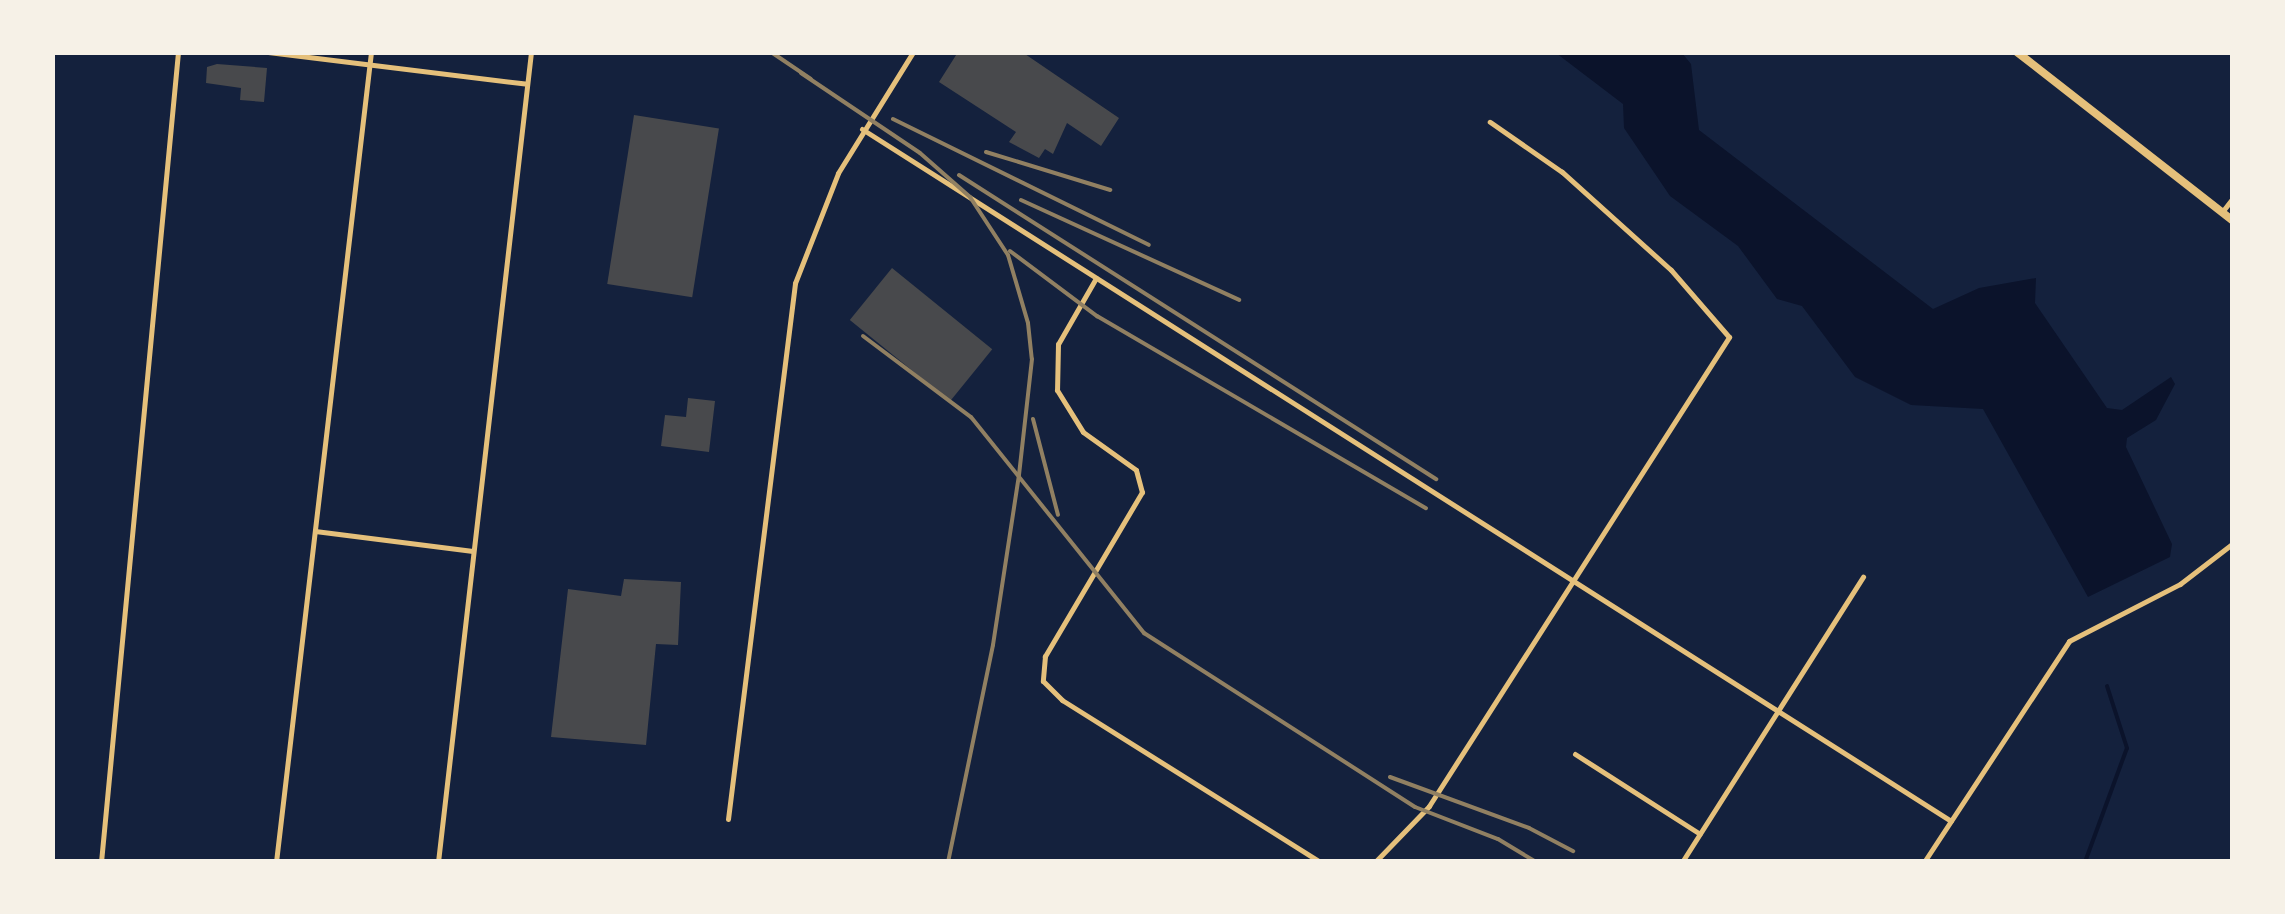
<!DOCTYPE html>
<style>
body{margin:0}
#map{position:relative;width:2285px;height:914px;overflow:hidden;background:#14213d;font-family:"Nunito Sans",sans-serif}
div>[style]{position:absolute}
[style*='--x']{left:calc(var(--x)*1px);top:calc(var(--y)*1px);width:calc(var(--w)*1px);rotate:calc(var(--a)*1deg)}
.water>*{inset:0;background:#0b132b}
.stream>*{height:4px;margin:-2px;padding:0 2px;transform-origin:2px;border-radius:2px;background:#0b132b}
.building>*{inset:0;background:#48494c;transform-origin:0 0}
.minor>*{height:5px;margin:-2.5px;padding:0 2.5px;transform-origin:2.5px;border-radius:2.5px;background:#e5c07b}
.primary>*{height:8px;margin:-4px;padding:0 4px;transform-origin:4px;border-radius:4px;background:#e5c07b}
.rail>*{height:4px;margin:-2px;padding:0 2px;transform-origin:2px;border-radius:2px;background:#918062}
span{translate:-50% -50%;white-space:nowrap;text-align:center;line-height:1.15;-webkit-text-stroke:9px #f6f1e7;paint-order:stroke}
.frame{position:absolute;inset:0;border:55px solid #f6f1e7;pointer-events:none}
</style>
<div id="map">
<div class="water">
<div style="clip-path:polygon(1556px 53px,1682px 53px,1691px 64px,1699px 130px,1933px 309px,1979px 288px,2036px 278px,2035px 303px,2107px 408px,2122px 410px,2171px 377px,2175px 384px,2156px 420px,2127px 438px,2126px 447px,2172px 544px,2170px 557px,2088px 597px,1983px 409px,1911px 405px,1855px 377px,1802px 306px,1777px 299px,1738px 246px,1670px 196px,1624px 128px,1623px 104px)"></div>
</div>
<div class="stream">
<div style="--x:2085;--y:862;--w:121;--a:-69.8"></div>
<div style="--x:2127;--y:748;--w:65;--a:-107.9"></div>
</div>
<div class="building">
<div style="clip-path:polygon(958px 52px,1022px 52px,1119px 118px,1101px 146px,1067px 123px,1053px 154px,1045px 149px,1039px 158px,1009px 142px,1016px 132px,939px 82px)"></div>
<div style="clip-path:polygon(217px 64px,267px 68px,264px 102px,240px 100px,241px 88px,206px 83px,207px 67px)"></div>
<div style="left:634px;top:115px;width:86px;height:171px;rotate:9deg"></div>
<div style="left:892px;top:268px;width:129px;height:67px;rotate:39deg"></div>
<div style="clip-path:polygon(688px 398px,715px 401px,709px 452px,661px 446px,665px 415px,686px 417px)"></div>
<div style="clip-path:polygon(624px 579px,681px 582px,678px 645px,656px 644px,646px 745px,551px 737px,568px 589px,621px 596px)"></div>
</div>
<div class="minor">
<div style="--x:268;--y:52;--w:261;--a:7"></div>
<div style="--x:862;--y:129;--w:1290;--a:32.43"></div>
<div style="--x:2222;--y:212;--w:16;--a:-52"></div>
<div style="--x:1096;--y:278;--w:76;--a:119.9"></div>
<div style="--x:1058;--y:344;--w:46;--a:91.2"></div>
<div style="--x:1057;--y:390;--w:49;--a:58.2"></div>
<div style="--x:1083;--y:432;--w:65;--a:35.6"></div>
<div style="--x:1136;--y:470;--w:23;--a:75"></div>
<div style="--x:1142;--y:492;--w:191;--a:120.6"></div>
<div style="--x:1045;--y:656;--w:25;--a:95"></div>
<div style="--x:1043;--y:681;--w:27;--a:45"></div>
<div style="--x:1062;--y:700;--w:305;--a:32.1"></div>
<div style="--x:315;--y:531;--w:159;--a:7.2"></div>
<div style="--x:1575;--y:754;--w:148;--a:32.6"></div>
<div style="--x:728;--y:819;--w:540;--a:-82.87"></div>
<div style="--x:795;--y:283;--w:118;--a:-68.6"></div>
<div style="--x:838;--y:173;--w:142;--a:-58.2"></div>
<div style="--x:101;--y:862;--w:814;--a:-84.57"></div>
<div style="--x:276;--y:862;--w:816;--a:-83.31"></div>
<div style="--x:438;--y:862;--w:815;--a:-83.45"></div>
<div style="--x:1375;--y:862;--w:78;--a:-46"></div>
<div style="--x:1429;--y:806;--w:557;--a:-57.39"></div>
<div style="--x:1729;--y:337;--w:89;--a:-130.9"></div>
<div style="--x:1671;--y:270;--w:147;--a:-138"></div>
<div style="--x:1562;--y:172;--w:88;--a:-145.2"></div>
<div style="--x:1682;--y:862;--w:338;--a:-57.6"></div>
<div style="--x:1924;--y:862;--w:264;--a:-56.7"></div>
<div style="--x:2069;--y:641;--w:125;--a:-27.2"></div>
<div style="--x:2180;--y:584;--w:66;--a:-37.6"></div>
</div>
<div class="primary">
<div style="--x:2017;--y:52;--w:273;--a:38"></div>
</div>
<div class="rail">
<div style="--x:771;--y:52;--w:48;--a:34"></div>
<div style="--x:801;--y:73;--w:143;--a:33.9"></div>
<div style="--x:920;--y:153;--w:67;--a:41.3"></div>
<div style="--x:970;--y:197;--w:69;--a:56.8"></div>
<div style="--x:1008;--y:255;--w:71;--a:73.6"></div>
<div style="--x:1028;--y:323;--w:36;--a:84"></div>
<div style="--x:1032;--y:359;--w:117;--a:96.4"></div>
<div style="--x:1019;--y:475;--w:172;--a:98.7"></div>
<div style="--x:993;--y:645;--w:222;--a:101.7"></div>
<div style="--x:893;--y:119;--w:285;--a:26.2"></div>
<div style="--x:986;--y:152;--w:130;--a:17"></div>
<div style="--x:959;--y:175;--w:566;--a:32.51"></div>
<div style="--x:1021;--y:200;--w:240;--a:24.6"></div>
<div style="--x:1010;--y:251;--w:109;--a:36.8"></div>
<div style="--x:1097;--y:316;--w:381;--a:30.3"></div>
<div style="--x:863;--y:336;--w:135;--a:36.9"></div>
<div style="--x:971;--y:417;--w:277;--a:51.3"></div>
<div style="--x:1144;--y:633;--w:322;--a:32.7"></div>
<div style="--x:1415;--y:807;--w:89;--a:21.1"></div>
<div style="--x:1498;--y:839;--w:44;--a:31.2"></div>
<div style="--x:1033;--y:419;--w:99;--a:75.4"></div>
<div style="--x:1390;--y:777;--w:148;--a:20.1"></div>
<div style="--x:1529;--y:828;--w:50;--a:27.6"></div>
</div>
<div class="frame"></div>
</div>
